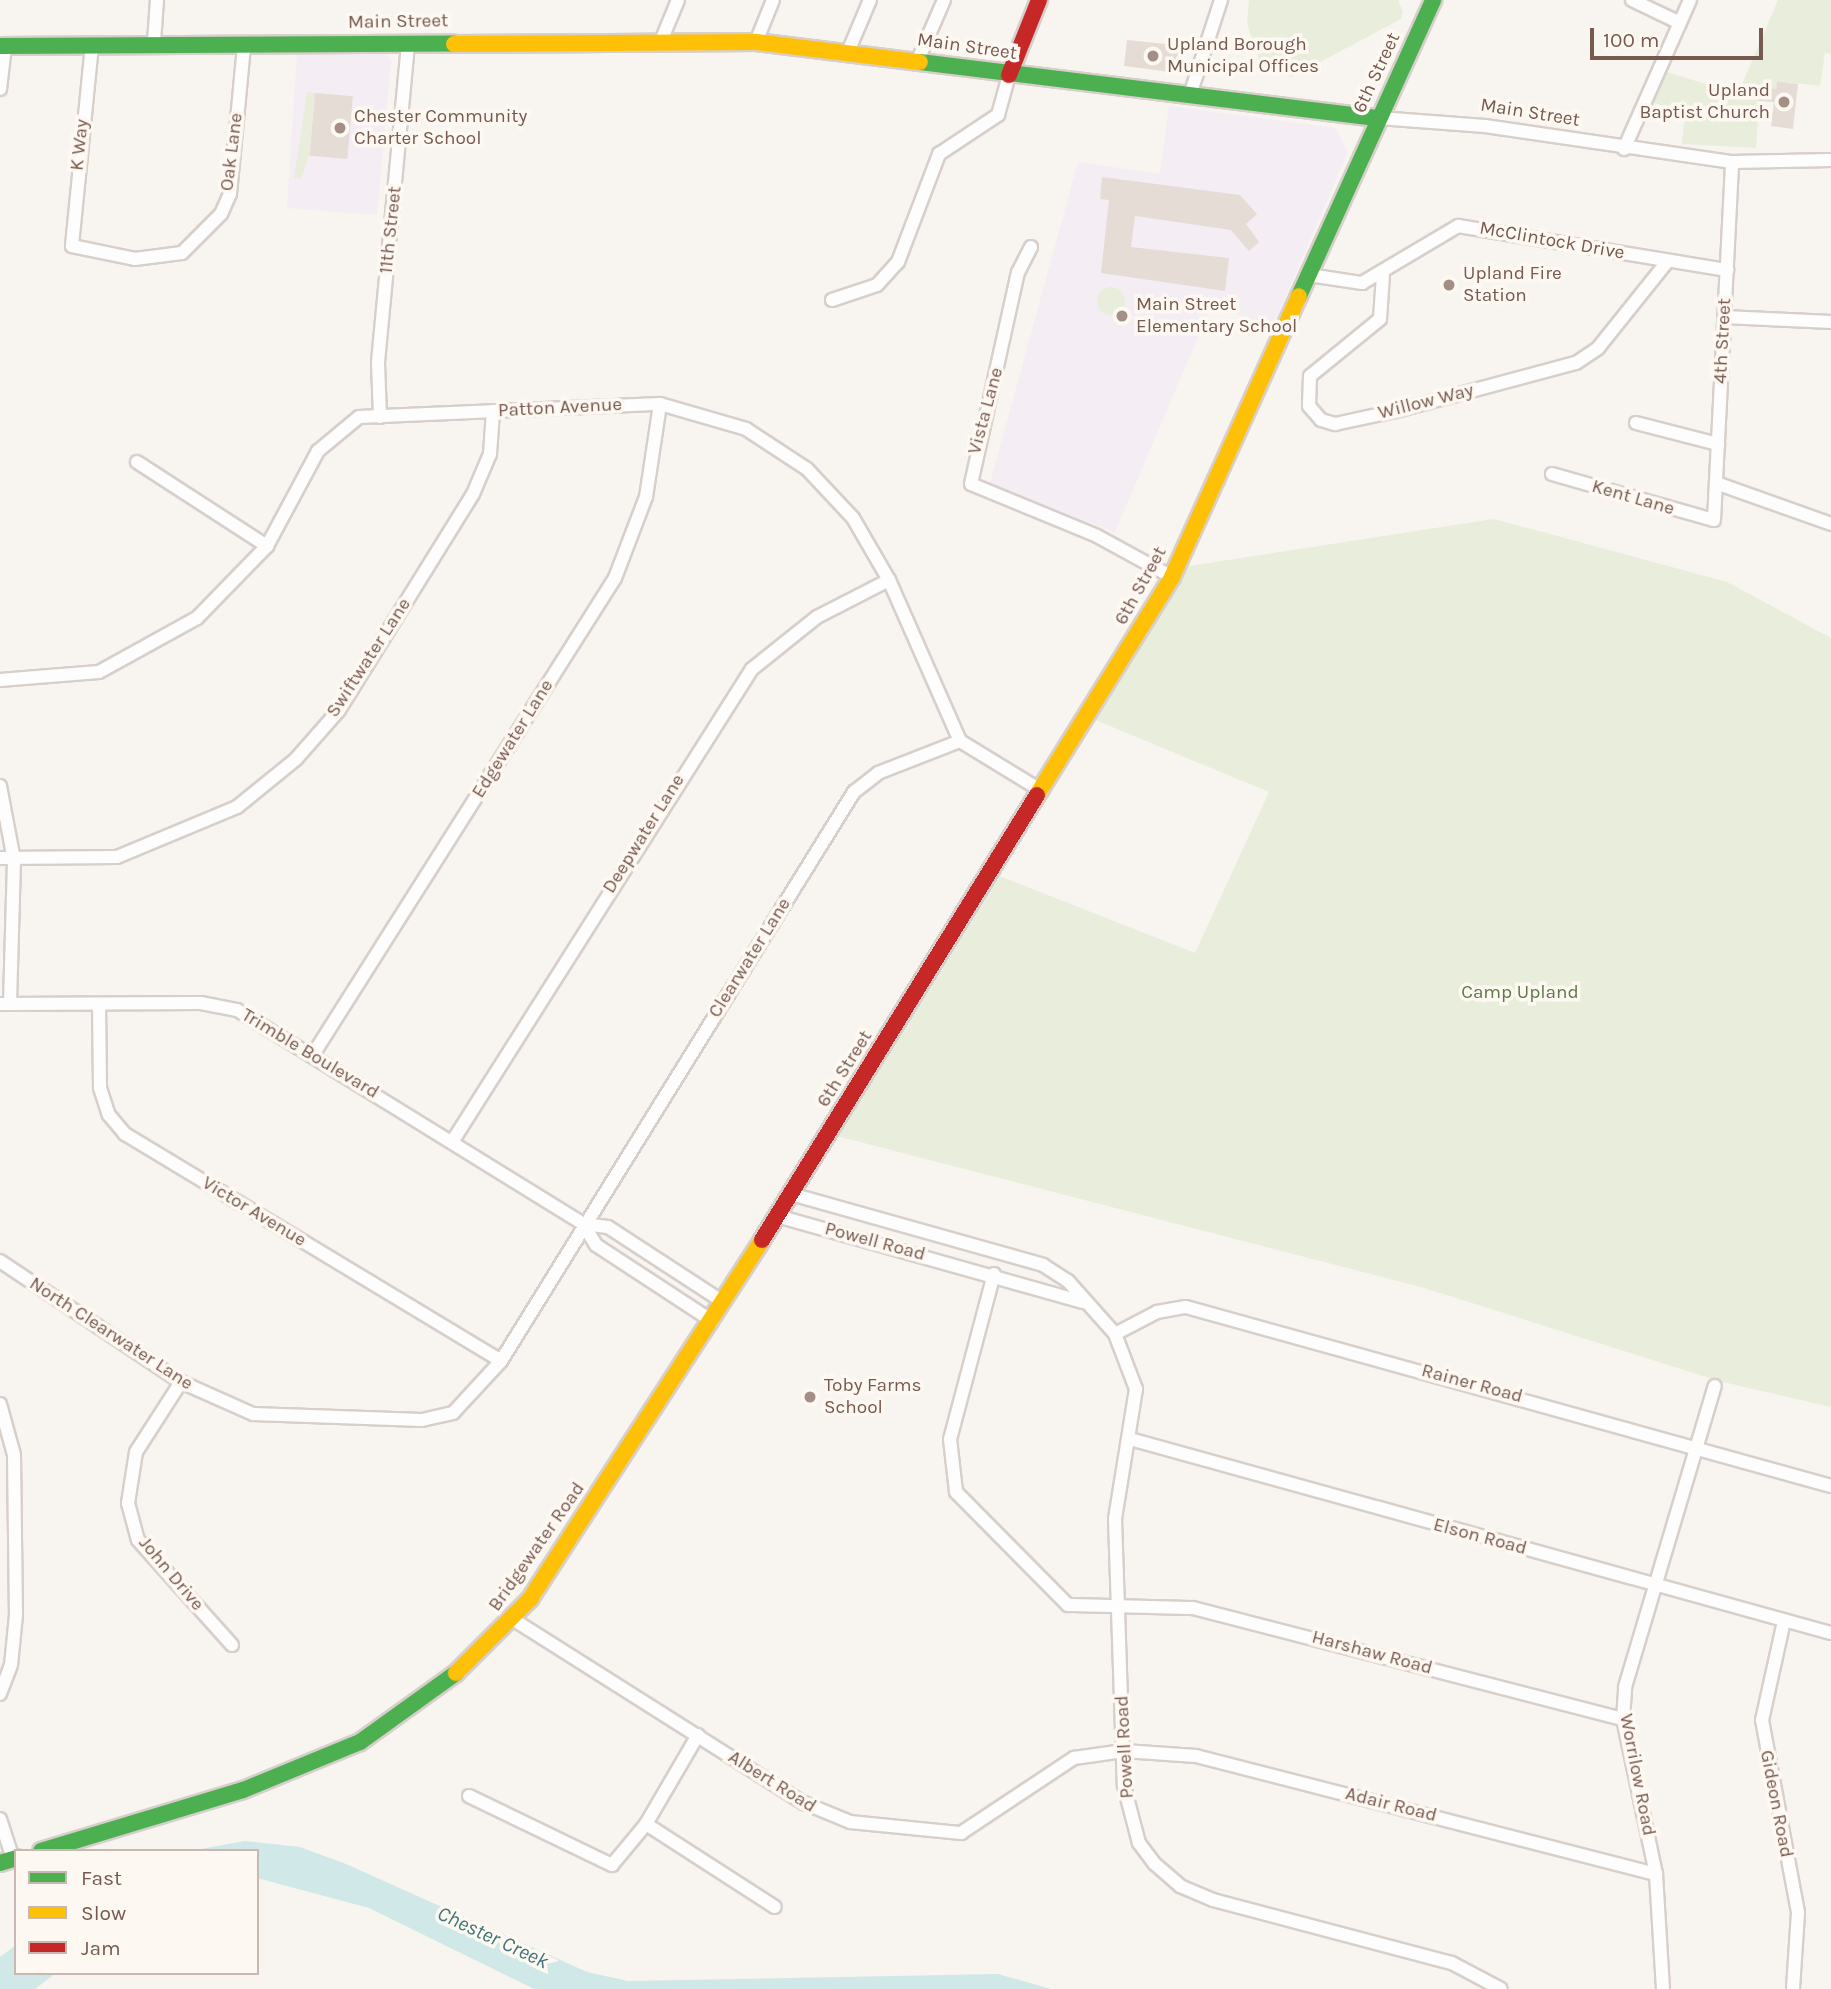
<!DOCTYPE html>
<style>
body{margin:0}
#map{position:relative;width:1831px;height:1989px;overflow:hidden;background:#f8f4ef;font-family:Karla,sans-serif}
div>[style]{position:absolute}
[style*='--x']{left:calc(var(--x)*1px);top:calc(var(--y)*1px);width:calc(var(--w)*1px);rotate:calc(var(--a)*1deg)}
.education>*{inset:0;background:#f4edf4}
.green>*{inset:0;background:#e8eedb}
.round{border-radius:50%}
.water>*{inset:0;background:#d1e8e8}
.building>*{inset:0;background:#e5dcd6;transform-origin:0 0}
.roads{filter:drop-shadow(2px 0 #d7cfcb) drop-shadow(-2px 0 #d7cfcb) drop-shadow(0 2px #d7cfcb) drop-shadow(0 -2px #d7cfcb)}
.street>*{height:12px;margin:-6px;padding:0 6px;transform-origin:6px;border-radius:6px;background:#fefdfd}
.fast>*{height:16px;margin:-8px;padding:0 8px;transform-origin:8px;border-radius:8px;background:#4caf50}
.slow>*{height:16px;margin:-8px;padding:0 8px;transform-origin:8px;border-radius:8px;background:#ffc107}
.jam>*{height:16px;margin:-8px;padding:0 8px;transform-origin:8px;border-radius:8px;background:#c62828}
.dots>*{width:19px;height:19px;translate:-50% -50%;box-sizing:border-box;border:4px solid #fef8f2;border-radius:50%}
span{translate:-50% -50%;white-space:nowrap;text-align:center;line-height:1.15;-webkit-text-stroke:7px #fef8f2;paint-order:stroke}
.street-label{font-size:19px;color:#76594f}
.poi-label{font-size:19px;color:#76594f}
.left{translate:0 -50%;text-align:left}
.right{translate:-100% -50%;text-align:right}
.park-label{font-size:19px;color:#5c7b47}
.water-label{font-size:21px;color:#42767a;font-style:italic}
.legend{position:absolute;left:14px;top:1849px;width:245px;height:126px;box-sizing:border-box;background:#fef8f2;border:2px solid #c8b8b1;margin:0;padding:9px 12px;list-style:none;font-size:21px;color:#76594f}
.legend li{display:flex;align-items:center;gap:14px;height:35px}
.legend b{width:35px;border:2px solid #c8b8b1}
.scale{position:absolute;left:1590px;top:28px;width:173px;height:32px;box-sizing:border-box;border:4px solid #76594f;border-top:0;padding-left:9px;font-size:21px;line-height:24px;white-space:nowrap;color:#76594f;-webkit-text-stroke:5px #fef8f2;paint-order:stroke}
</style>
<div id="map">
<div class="education">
<div style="clip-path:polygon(297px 53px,386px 54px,391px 60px,377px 215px,287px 208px)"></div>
<div style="clip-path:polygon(1169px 106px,1335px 128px,1348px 152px,1273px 326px,1211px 306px,1115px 532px,989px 487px,1078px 162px,1160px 174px)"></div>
</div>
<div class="green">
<div style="clip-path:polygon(1249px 0,1398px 0,1403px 12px,1401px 19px,1292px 77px,1265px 71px,1259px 60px,1247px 23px)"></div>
<div style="clip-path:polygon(1778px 0,1831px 0,1831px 54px,1825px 53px,1820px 86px,1777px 81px,1776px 89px,1760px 87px,1756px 148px,1682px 144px,1685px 112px,1654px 103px,1667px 72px,1738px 94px)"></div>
<div style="clip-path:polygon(307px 92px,315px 93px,309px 156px,301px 179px,294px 178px)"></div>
<div class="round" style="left:1097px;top:287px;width:28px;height:28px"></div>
<div style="clip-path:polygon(1494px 519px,1727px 582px,1831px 638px,1831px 1407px,1719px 1381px,1421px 1287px,829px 1134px,992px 873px,1195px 953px,1269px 792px,1086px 716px,1183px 567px)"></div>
</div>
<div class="water">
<div style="clip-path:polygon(245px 1841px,300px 1847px,346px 1864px,587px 1972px,628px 1981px,998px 1974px,1051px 1989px,534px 1989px,369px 1908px,257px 1878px,257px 1851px,190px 1851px)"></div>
<div style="clip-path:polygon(16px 1945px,16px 1973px,56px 1973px,35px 1989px,0 1989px,0 1957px)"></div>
</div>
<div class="building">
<div style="clip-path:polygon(1167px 35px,1177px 36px,1176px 45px,1182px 46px,1179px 73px,1124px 66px,1127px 40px,1166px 44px)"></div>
<div style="clip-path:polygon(1777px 81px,1798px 84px,1793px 129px,1771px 126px,1774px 102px,1758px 101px,1760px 87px,1776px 89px)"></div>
<div style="left:315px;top:93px;width:38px;height:63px;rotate:5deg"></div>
<div style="clip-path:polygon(1102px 177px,1240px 195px,1257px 214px,1246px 224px,1259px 242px,1249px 251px,1231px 230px,1135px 216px,1131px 247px,1229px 258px,1225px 291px,1101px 273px,1109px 200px,1100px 199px)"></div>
</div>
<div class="roads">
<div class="street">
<div style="--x:1632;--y:0;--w:53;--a:25.6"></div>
<div style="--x:661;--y:41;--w:44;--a:-67.5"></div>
<div style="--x:154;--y:42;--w:42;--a:-85.9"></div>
<div style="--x:756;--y:42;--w:45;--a:-68"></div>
<div style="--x:92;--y:45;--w:202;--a:95.7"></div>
<div style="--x:72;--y:246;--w:64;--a:11.7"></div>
<div style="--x:135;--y:259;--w:47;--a:-7.3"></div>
<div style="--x:182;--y:253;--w:55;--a:-45"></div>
<div style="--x:221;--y:214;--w:22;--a:-66"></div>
<div style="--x:230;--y:194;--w:148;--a:-84.6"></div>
<div style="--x:848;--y:52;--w:56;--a:-67.1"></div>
<div style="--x:918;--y:60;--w:65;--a:-66.6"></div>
<div style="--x:0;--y:89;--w:43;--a:-83.4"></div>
<div style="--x:1190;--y:95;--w:100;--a:-71.9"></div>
<div style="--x:1379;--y:118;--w:106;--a:4.3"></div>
<div style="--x:1485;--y:126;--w:250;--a:8.3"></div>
<div style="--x:1732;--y:162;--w:99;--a:-1.2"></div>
<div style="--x:1624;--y:149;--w:163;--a:-66.1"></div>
<div style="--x:1031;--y:247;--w:28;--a:117"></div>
<div style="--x:1018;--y:272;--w:217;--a:102.5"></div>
<div style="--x:971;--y:484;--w:136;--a:22.4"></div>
<div style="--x:1097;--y:536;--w:85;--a:28.7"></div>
<div style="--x:1309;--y:275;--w:54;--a:8.6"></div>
<div style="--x:1362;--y:283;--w:112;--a:-30.7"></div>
<div style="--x:1458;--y:226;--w:273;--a:9.3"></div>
<div style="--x:1383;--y:275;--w:44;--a:93.9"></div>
<div style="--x:1380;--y:319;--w:90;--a:140.8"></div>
<div style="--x:1310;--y:376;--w:30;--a:92"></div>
<div style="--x:1309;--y:406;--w:18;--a:49"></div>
<div style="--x:1321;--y:420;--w:15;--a:16"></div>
<div style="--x:1335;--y:424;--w:66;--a:-12.2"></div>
<div style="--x:1400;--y:410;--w:182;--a:-15"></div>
<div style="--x:1576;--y:363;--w:27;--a:-34"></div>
<div style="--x:1598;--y:348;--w:110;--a:-51.3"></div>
<div style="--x:832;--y:300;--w:47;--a:-18.4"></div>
<div style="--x:877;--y:285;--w:31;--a:-48"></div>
<div style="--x:898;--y:262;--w:116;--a:-69.2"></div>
<div style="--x:939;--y:154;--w:71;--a:-33.5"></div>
<div style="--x:998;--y:115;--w:41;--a:-74.6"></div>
<div style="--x:1725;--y:317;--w:106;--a:2.7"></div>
<div style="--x:380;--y:417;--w:55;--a:-92.1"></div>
<div style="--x:378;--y:362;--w:321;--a:-84.6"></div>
<div style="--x:1636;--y:423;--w:85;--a:14.4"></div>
<div style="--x:137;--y:462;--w:155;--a:32.9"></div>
<div style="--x:1552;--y:474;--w:168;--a:15.9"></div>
<div style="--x:1714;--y:520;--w:358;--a:-87.1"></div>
<div style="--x:1716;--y:483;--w:122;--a:19.6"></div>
<div style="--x:0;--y:680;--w:99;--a:-4.6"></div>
<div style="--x:99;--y:672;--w:112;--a:-28.9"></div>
<div style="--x:197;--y:618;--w:100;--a:-45.8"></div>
<div style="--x:267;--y:546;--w:108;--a:-61.8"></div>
<div style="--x:318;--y:451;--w:53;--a:-39.7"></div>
<div style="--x:359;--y:417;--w:301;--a:-2.5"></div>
<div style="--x:660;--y:404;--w:90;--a:16.2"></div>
<div style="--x:746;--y:429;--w:73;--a:33.3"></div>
<div style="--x:807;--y:469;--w:67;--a:46.8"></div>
<div style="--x:853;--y:518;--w:72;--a:59.9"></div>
<div style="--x:889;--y:580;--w:176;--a:66.2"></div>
<div style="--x:960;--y:741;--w:96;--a:31.4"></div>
<div style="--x:0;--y:786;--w:75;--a:79.3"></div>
<div style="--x:14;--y:860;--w:143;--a:91.6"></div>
<div style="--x:0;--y:858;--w:117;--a:-0.5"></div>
<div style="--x:117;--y:857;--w:130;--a:-22.6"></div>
<div style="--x:237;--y:807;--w:76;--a:-39.1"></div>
<div style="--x:296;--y:759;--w:65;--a:-48.7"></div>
<div style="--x:339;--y:710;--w:254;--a:-58.2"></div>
<div style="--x:473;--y:494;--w:43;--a:-67"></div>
<div style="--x:490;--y:454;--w:43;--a:-86"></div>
<div style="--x:0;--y:1004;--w:201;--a:-0.3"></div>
<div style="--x:201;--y:1003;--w:37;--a:11"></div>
<div style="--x:237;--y:1010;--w:407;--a:31.7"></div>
<div style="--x:583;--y:1224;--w:25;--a:7"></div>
<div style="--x:608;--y:1227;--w:137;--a:33.1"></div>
<div style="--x:99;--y:1004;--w:84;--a:89.3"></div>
<div style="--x:100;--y:1088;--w:28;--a:72"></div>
<div style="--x:109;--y:1115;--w:25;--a:50"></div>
<div style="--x:125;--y:1134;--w:439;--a:31.1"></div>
<div style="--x:314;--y:1053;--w:562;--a:-57.64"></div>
<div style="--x:615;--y:578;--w:87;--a:-69.1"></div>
<div style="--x:646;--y:497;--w:94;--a:-81.4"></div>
<div style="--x:452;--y:1142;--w:560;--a:-57.62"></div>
<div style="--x:752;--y:669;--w:83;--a:-38.7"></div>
<div style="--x:817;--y:617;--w:81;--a:-27.2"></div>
<div style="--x:791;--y:1194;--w:262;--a:15.7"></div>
<div style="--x:1043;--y:1265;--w:30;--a:33"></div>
<div style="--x:1068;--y:1281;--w:71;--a:48.4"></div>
<div style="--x:1115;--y:1334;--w:59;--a:69.1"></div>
<div style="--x:1136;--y:1389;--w:132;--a:99.2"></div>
<div style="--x:1115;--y:1519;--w:267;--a:88.1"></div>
<div style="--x:1124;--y:1786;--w:59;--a:75.3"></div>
<div style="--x:1139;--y:1843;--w:26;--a:53"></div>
<div style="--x:1155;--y:1864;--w:33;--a:41"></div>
<div style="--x:1180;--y:1886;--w:36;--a:23"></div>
<div style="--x:1213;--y:1900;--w:247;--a:14.8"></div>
<div style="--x:1452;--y:1963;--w:55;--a:28"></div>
<div style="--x:777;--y:1216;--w:318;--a:15.7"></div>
<div style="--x:583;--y:1224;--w:25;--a:58"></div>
<div style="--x:596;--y:1245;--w:139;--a:33.2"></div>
<div style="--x:0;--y:1261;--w:218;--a:33.8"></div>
<div style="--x:181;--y:1382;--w:79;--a:24"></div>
<div style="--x:253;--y:1414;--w:169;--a:2"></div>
<div style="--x:422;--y:1420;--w:32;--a:-13"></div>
<div style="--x:453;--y:1413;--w:71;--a:-47.3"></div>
<div style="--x:501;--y:1361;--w:670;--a:-58.19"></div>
<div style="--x:854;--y:792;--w:31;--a:-38"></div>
<div style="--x:878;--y:773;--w:88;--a:-21.3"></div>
<div style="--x:994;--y:1274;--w:171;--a:104.9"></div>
<div style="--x:950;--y:1439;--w:53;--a:83.5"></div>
<div style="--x:956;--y:1492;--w:159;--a:45.3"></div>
<div style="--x:1068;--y:1605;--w:125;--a:1.4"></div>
<div style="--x:1193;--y:1608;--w:444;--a:14.5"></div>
<div style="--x:1115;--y:1334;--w:47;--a:-27.6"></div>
<div style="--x:1157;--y:1312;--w:29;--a:-10"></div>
<div style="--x:1186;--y:1307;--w:669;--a:15.51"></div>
<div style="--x:181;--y:1382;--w:83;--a:122.7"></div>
<div style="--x:136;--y:1452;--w:52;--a:98.9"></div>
<div style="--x:128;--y:1503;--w:38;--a:75"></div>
<div style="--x:138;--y:1540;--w:141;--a:48.2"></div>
<div style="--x:0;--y:1404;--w:53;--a:74.6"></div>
<div style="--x:14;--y:1455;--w:160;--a:89.3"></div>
<div style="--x:16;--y:1615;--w:50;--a:95.7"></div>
<div style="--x:11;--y:1665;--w:31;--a:111"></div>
<div style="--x:1130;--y:1439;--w:727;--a:15.47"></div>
<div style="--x:514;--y:1620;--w:343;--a:32.3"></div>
<div style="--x:804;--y:1803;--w:50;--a:22.4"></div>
<div style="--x:850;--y:1822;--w:112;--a:5.7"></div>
<div style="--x:961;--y:1833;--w:136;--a:-33.6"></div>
<div style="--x:1074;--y:1758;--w:50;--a:-8"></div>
<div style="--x:1124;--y:1751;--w:72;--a:4"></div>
<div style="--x:1196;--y:1756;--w:475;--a:14.4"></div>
<div style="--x:1784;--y:1621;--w:101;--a:102.5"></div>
<div style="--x:1762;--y:1720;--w:196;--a:79.4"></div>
<div style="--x:1798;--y:1913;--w:76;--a:93.8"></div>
<div style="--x:469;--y:1796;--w:159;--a:25.8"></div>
<div style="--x:612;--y:1865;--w:53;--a:-50.3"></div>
<div style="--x:646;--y:1824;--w:103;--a:-59.7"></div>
<div style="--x:0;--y:1819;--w:42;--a:72"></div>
<div style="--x:646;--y:1824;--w:153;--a:32.8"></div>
<div style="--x:1663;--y:1989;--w:115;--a:-93.5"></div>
<div style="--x:1656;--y:1874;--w:158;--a:-102"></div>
<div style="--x:1623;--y:1719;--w:32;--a:-86"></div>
<div style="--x:1625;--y:1687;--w:314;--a:-73.4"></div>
</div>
<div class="fast">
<div style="--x:0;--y:46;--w:454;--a:-0.3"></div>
<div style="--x:920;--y:62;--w:462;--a:7"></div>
<div style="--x:1299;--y:296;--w:325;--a:-65.6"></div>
<div style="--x:41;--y:1851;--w:211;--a:-16.8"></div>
<div style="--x:243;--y:1790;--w:126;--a:-22.3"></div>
<div style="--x:360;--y:1742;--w:118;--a:-35.7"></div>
<div style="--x:0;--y:1863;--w:17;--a:-17"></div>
</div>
<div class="slow">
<div style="--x:454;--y:44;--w:302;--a:-0.4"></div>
<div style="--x:756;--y:42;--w:165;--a:7"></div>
<div style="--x:1037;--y:795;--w:256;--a:-58.2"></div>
<div style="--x:1172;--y:577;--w:308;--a:-65.7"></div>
<div style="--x:456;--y:1673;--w:105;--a:-45"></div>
<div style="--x:530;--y:1599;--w:427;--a:-57.1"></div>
</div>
<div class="jam">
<div style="--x:1009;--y:75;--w:81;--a:-68.2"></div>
<div style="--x:762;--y:1240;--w:523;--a:-58.28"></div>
</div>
</div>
<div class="dots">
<div style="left:1153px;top:56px;background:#a48f87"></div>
<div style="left:1784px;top:102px;background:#a48f87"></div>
<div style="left:340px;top:128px;background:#a48f87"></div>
<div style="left:1449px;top:285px;background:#a48f87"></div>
<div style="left:1122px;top:316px;background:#a48f87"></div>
<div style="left:810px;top:1397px;background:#a48f87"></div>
</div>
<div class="street-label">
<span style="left:398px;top:22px;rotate:-1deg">Main Street</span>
<span style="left:967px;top:47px;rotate:8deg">Main Street</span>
<span style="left:1377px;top:73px;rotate:-65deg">6th Street</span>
<span style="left:1530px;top:113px;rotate:9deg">Main Street</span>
<span style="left:80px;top:145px;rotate:-84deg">K Way</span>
<span style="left:232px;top:152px;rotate:-83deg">Oak Lane</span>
<span style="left:391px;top:230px;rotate:-84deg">11th Street</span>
<span style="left:1552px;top:241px;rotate:10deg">McClintock Drive</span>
<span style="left:1723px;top:341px;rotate:-87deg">4th Street</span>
<span style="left:1426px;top:402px;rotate:-14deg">Willow Way</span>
<span style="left:560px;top:408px;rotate:-3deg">Patton Avenue</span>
<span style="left:986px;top:411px;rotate:-75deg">Vista Lane</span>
<span style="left:1633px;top:498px;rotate:16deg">Kent Lane</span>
<span style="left:1141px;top:586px;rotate:-61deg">6th Street</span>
<span style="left:369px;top:658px;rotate:-57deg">Swiftwater Lane</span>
<span style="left:513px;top:739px;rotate:-58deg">Edgewater Lane</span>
<span style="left:644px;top:834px;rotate:-58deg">Deepwater Lane</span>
<span style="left:750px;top:958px;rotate:-58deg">Clearwater Lane</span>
<span style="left:310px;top:1054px;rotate:31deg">Trimble Boulevard</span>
<span style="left:845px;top:1069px;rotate:-58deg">6th Street</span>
<span style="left:254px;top:1212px;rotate:31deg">Victor Avenue</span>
<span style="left:875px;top:1242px;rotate:15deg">Powell Road</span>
<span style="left:111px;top:1334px;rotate:33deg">North Clearwater Lane</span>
<span style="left:1472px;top:1384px;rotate:15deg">Rainer Road</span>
<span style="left:1480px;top:1537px;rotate:15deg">Elson Road</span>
<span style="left:537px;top:1547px;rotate:-55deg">Bridgewater Road</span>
<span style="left:171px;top:1574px;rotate:50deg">John Drive</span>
<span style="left:1372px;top:1653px;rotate:15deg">Harshaw Road</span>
<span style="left:1125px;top:1747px;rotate:-93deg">Powell Road</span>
<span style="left:1637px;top:1775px;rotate:79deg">Worrilow Road</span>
<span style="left:772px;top:1782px;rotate:32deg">Albert Road</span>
<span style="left:1776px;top:1804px;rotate:79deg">Gideon Road</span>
<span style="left:1391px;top:1805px;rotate:14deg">Adair Road</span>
</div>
<div class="poi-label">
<span class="left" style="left:1167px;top:56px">Upland Borough<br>Municipal Offices</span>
<span class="right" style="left:1770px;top:102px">Upland<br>Baptist Church</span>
<span class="left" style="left:354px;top:128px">Chester Community<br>Charter School</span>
<span class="left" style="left:1463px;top:285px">Upland Fire<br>Station</span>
<span class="left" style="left:1136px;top:316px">Main Street<br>Elementary School</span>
<span class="left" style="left:824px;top:1397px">Toby Farms<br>School</span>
</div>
<div class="park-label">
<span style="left:1520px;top:993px">Camp Upland</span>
</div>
<div class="water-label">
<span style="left:493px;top:1937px;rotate:25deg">Chester Creek</span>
</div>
<ul class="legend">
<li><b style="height:9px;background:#4caf50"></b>Fast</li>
<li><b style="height:9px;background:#ffc107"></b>Slow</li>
<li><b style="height:9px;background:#c62828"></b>Jam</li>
</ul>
<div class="scale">100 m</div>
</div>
